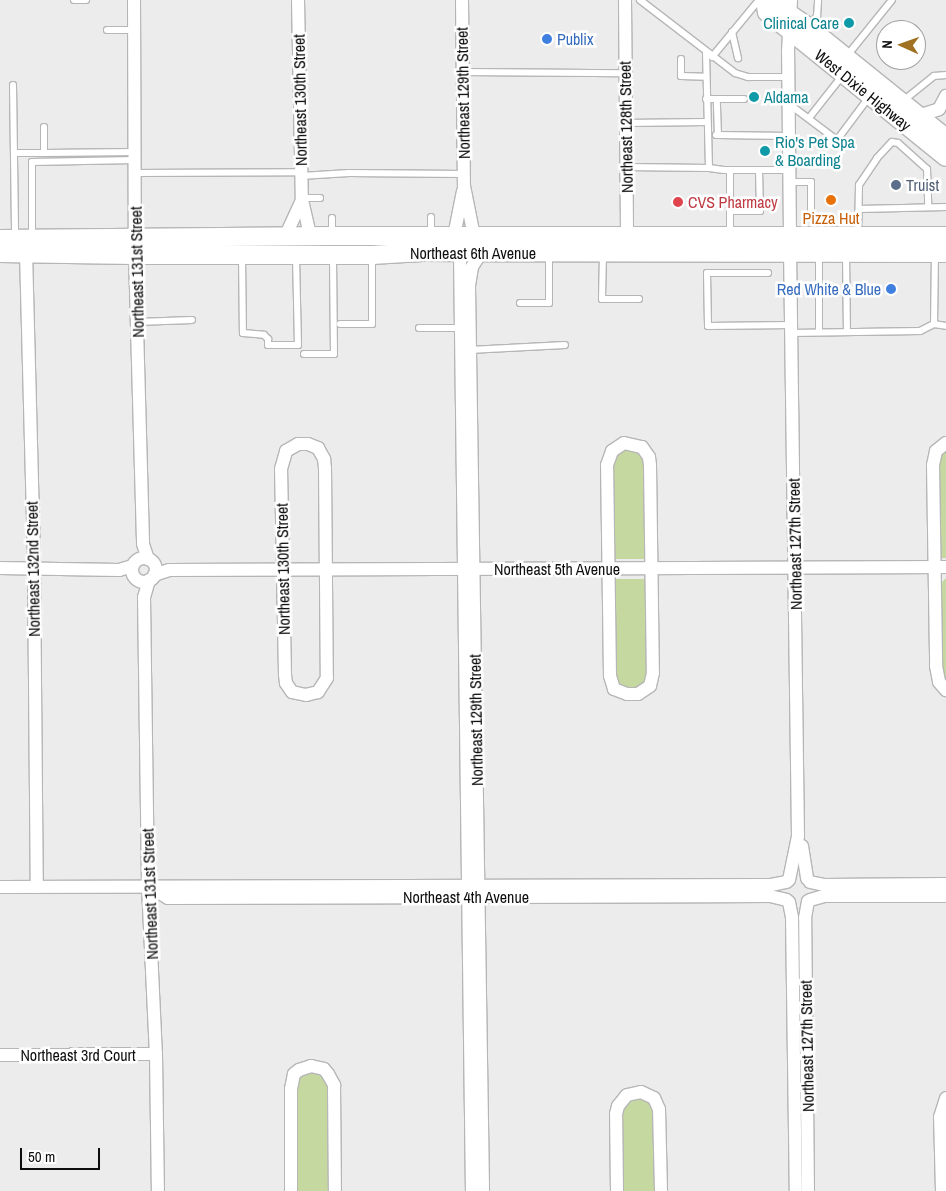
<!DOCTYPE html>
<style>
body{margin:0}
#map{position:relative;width:946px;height:1191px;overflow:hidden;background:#ececed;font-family:"Archivo Narrow",sans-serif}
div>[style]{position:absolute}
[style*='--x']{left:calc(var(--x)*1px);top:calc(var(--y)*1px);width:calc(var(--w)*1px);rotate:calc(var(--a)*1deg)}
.green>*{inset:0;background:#c5d89f}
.roads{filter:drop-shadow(1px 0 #b6b6b7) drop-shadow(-1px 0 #b6b6b7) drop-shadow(0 1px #b6b6b7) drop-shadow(0 -1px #b6b6b7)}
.service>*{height:6px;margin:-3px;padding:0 3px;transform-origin:3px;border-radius:3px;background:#fff}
.minor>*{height:12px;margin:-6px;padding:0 6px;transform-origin:6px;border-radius:6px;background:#fff}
.minor>.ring{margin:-6px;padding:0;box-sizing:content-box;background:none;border:12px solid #fff;border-radius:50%}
.secondary>*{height:18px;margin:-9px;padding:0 9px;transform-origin:9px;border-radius:9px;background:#fff}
.dots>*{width:14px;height:14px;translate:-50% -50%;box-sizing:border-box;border:2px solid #fff;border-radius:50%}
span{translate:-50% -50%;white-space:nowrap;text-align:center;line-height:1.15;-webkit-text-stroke:5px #fff;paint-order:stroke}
.culture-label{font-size:16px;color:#0d838f}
.right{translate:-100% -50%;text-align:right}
.left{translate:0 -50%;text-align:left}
.shop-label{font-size:16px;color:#366cbe}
.street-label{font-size:16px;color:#0e0e0e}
.service-label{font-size:16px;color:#4e5e75}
.health-label{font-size:16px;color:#be3a42}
.food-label{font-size:16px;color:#c56008}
.north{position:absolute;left:876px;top:20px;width:50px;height:50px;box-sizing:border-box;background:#fff;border:1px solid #9f9f9f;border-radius:50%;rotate:272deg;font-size:14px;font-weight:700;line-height:20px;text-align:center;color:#0e0e0e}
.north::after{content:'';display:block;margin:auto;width:18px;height:22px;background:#a07123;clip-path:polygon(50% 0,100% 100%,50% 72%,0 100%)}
.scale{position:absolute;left:20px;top:1148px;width:80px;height:22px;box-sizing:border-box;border:2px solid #0e0e0e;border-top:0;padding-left:6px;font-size:15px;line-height:18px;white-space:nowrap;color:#0e0e0e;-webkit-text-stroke:4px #fff;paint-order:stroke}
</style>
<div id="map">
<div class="green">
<div style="clip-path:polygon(634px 448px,646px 459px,646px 559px,614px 559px,610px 466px,620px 450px)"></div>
<div style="clip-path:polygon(946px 448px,946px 558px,942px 558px,938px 554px,937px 464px,940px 453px)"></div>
<div style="clip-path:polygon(946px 578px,946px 684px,942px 676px,939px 585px)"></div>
<div style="clip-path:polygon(614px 579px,648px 579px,647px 686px,626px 691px,614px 681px)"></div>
<div style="clip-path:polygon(316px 1070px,329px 1081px,332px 1191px,295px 1191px,297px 1077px)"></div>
<div style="clip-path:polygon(644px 1097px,655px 1107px,657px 1191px,620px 1191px,619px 1120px,626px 1100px)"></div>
</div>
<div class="roads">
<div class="service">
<div style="--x:74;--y:0;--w:12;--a:0"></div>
<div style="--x:640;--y:0;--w:120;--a:37.5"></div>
<div style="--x:735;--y:73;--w:14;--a:17"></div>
<div style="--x:748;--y:77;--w:41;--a:0"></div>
<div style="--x:809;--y:26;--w:13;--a:-51"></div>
<div style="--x:817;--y:16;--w:16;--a:-86"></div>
<div style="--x:107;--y:30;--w:28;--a:0"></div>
<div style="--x:732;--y:32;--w:27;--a:77"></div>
<div style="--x:706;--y:53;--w:115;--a:88.5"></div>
<div style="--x:709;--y:168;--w:15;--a:8"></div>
<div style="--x:724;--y:170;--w:66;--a:0"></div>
<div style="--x:712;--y:57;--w:74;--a:-50.5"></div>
<div style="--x:846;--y:57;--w:73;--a:-51.1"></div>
<div style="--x:681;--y:59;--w:17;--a:90"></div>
<div style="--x:681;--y:76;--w:25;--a:2"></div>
<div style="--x:463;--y:72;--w:162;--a:0.4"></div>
<div style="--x:13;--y:85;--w:152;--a:89.2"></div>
<div style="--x:706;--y:99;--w:38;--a:0"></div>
<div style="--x:903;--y:101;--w:40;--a:-39"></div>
<div style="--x:934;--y:76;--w:12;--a:-5"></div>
<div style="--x:789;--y:104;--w:60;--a:36.9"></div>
<div style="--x:837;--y:140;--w:54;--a:-53.3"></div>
<div style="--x:809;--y:118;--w:53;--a:-51.8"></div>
<div style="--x:626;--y:123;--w:81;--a:-0.7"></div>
<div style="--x:44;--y:127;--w:26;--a:90"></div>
<div style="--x:44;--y:153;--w:91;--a:-0.6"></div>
<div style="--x:716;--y:135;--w:2;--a:0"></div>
<div style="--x:718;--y:135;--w:36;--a:-92"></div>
<div style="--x:718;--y:135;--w:71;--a:0.8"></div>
<div style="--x:14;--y:153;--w:30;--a:0"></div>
<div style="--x:626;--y:167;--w:83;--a:0.7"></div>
<div style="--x:730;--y:170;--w:64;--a:90"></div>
<div style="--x:135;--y:173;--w:166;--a:-0.3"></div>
<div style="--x:301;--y:176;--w:48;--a:-3.6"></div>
<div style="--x:349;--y:173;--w:114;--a:0.5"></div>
<div style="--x:790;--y:182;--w:21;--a:0"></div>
<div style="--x:811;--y:182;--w:34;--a:90"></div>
<div style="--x:302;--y:198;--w:18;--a:0"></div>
<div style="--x:859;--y:209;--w:87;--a:-1.3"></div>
<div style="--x:730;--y:211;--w:30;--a:0"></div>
<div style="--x:760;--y:211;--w:41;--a:-91.4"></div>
<div style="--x:332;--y:218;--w:17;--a:90"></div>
<div style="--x:858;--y:234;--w:49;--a:-88.8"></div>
<div style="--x:859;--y:185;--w:32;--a:-56"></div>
<div style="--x:877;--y:158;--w:22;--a:-47"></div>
<div style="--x:892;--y:142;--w:6;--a:9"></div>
<div style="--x:898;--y:143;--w:39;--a:42"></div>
<div style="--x:927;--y:169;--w:38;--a:88"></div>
<div style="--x:431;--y:235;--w:18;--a:-90"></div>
<div style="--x:32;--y:238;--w:76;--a:-90"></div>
<div style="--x:32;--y:162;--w:103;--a:-1.1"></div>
<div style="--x:819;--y:253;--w:79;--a:90"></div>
<div style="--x:603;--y:254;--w:45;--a:91.3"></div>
<div style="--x:602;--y:299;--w:37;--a:0"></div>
<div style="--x:846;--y:254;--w:78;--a:89.3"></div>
<div style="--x:935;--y:254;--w:70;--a:90.8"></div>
<div style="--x:934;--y:324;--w:12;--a:9"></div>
<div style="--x:242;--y:256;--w:77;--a:89.3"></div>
<div style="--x:243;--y:333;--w:21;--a:5"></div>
<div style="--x:264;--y:335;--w:6;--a:45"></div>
<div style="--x:268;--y:339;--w:6;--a:90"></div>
<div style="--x:268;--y:345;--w:30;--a:0"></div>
<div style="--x:298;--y:345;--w:90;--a:-91.3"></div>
<div style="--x:768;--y:273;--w:61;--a:180"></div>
<div style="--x:707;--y:273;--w:53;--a:88.9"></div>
<div style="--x:708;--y:326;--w:83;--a:-0.7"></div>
<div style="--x:520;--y:303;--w:29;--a:0"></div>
<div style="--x:549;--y:303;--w:50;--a:-90"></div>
<div style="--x:137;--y:322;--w:55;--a:-2.1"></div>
<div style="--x:340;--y:324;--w:32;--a:0"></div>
<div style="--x:372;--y:324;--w:67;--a:-90"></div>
<div style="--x:419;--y:328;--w:42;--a:0"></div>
<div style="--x:791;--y:333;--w:129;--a:-0.9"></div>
<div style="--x:920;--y:331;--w:16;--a:-27"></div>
<div style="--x:469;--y:350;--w:96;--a:-3"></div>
<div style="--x:304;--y:354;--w:30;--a:0"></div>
<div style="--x:334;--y:354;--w:98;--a:-90.6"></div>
</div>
<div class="minor">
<div style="--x:134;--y:0;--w:255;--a:89.8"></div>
<div style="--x:135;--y:255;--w:289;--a:88.4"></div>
<div style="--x:143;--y:544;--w:16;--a:72"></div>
<div style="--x:298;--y:0;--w:200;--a:88.9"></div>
<div style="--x:302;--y:200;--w:37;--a:77"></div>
<div style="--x:462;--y:0;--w:186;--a:89.4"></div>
<div style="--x:464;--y:186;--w:51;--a:78.7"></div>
<div style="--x:625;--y:0;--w:242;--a:89.5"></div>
<div style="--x:918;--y:116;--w:22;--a:-18"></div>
<div style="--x:939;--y:109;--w:15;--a:-62"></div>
<div style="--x:454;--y:236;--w:46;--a:-78.7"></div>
<div style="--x:790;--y:236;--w:185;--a:-90.6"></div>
<div style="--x:788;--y:51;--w:51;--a:-86.6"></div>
<div style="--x:285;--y:237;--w:41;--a:-65.3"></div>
<div style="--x:26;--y:252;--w:315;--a:88.5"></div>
<div style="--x:34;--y:567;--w:320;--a:89.5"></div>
<div style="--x:460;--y:253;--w:938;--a:89.27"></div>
<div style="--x:481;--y:253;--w:17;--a:123"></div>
<div style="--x:472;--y:267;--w:19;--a:99"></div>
<div style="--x:469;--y:286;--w:905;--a:89.11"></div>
<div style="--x:624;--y:443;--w:18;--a:13"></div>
<div style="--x:642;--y:447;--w:12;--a:55"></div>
<div style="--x:649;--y:457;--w:8;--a:83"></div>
<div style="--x:650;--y:465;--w:208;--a:89.2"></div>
<div style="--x:653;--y:673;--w:13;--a:103"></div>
<div style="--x:650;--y:686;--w:14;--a:146"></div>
<div style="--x:638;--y:694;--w:11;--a:180"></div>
<div style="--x:627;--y:694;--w:14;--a:-159"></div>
<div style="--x:614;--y:689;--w:14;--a:-107"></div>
<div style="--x:610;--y:676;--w:211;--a:-90.8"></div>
<div style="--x:607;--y:465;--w:15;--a:-70"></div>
<div style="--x:612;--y:451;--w:14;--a:-34"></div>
<div style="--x:946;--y:443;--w:13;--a:141"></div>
<div style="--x:936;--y:451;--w:14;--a:102"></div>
<div style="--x:933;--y:465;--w:201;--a:89.1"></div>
<div style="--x:936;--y:666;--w:16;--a:79"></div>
<div style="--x:939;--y:682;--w:11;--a:49"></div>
<div style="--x:298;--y:444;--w:10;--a:0"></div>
<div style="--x:308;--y:444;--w:11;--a:22"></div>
<div style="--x:318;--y:448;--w:13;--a:61"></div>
<div style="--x:324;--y:459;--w:9;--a:84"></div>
<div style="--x:325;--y:468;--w:210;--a:89.5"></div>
<div style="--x:327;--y:678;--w:17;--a:123"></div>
<div style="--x:318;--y:692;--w:12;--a:166"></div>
<div style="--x:306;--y:695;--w:14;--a:-168"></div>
<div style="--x:292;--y:692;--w:11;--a:-124"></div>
<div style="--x:286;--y:683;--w:8;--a:-97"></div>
<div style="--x:285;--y:675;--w:206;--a:-91.1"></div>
<div style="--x:281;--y:469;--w:19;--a:-74"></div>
<div style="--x:286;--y:451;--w:14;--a:-30"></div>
<div class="ring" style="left:132px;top:558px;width:12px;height:12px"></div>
<div style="--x:0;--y:568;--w:119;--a:1"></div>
<div style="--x:119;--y:570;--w:14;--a:-17"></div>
<div style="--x:154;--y:575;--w:16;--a:-18"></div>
<div style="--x:169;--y:570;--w:777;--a:-0.22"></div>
<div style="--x:149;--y:580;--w:18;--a:106"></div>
<div style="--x:144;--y:597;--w:289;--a:89.2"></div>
<div style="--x:148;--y:886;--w:168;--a:87.3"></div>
<div style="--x:156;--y:1054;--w:137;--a:89.2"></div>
<div style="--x:802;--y:846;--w:33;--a:81"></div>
<div style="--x:789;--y:880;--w:45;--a:-78.4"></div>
<div style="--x:798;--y:836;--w:584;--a:-90.78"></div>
<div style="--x:810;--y:882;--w:14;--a:12"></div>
<div style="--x:824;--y:885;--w:122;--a:-0.5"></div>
<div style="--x:148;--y:886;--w:23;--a:31"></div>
<div style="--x:168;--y:898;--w:602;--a:-0.19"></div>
<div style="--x:770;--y:896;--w:17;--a:13"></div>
<div style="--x:0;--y:887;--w:771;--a:-0.15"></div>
<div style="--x:771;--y:885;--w:16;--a:-11"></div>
<div style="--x:810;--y:900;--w:15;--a:-16"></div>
<div style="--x:824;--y:896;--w:122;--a:0"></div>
<div style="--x:789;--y:902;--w:15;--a:79"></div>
<div style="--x:792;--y:917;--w:274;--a:89.2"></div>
<div style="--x:0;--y:1055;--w:156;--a:-0.4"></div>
<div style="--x:291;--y:1191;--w:102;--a:-90"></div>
<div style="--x:291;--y:1089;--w:15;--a:-79"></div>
<div style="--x:294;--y:1074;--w:6;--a:-39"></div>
<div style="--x:299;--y:1070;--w:13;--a:-18"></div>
<div style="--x:311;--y:1066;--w:13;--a:13"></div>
<div style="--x:324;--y:1069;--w:6;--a:51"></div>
<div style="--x:328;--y:1074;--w:13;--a:61"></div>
<div style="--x:334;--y:1085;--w:106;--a:89.5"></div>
<div style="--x:617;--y:1191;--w:77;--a:-90.7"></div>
<div style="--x:616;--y:1114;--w:8;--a:-76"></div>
<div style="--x:618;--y:1106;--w:14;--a:-51"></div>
<div style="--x:627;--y:1095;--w:14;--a:-12"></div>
<div style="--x:641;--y:1092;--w:14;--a:25"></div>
<div style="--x:654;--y:1098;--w:12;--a:66"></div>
<div style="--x:659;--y:1109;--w:82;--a:88.6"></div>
<div style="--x:808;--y:1191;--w:273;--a:-90.6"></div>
<div style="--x:805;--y:918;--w:17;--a:-80"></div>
<div style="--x:942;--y:1191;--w:74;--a:-91.5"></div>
<div style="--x:940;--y:1117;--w:20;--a:-72"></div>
</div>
<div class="secondary">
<div style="--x:765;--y:0;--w:12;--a:81"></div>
<div style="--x:767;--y:12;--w:230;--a:39"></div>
<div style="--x:769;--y:0;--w:47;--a:34.7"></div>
<div style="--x:808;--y:27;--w:177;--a:38.8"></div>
<div style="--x:0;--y:239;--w:332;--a:-0.5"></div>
<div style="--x:332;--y:236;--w:614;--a:0"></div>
<div style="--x:0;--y:253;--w:135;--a:0.8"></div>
<div style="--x:135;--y:255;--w:237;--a:0"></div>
<div style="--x:372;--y:255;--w:50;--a:-3.4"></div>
<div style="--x:422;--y:252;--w:524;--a:0.11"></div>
</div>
</div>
<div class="dots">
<div style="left:849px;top:23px;background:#0f9aa8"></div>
<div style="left:547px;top:39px;background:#3f7fe0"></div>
<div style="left:754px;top:97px;background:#0f9aa8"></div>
<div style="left:765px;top:151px;background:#0f9aa8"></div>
<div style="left:896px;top:185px;background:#5c6f8a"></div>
<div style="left:831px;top:200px;background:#e8710a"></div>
<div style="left:678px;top:202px;background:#e0444e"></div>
<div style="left:891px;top:289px;background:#3f7fe0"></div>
</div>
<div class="culture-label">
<span class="right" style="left:839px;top:23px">Clinical Care</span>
<span class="left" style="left:764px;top:97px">Aldama</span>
<span class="left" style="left:775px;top:151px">Rio's Pet Spa<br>&amp; Boarding</span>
</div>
<div class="shop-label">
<span class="left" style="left:557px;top:39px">Publix</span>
<span class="right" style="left:881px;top:289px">Red White &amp; Blue</span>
</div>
<div class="street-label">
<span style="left:863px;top:90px;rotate:39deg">West Dixie Highway</span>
<span style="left:463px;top:93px;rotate:-91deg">Northeast 129th Street</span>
<span style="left:300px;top:100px;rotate:-91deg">Northeast 130th Street</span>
<span style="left:626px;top:127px;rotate:-91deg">Northeast 128th Street</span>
<span style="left:473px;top:253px">Northeast 6th Avenue</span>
<span style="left:137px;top:272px;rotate:-91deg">Northeast 131st Street</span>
<span style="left:795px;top:544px;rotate:-91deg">Northeast 127th Street</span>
<span style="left:33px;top:569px;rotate:-91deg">Northeast 132nd Street</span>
<span style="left:283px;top:569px;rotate:-91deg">Northeast 130th Street</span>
<span style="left:557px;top:569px">Northeast 5th Avenue</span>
<span style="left:476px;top:720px;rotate:-91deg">Northeast 129th Street</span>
<span style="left:150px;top:894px;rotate:-92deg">Northeast 131st Street</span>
<span style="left:466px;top:897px">Northeast 4th Avenue</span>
<span style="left:807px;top:1046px;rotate:-91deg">Northeast 127th Street</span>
<span style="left:78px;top:1055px">Northeast 3rd Court</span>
</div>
<div class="service-label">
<span class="left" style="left:906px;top:185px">Truist</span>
</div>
<div class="health-label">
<span class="left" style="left:688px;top:202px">CVS Pharmacy</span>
</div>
<div class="food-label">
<span style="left:831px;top:218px">Pizza Hut</span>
</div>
<div class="north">N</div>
<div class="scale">50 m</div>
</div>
